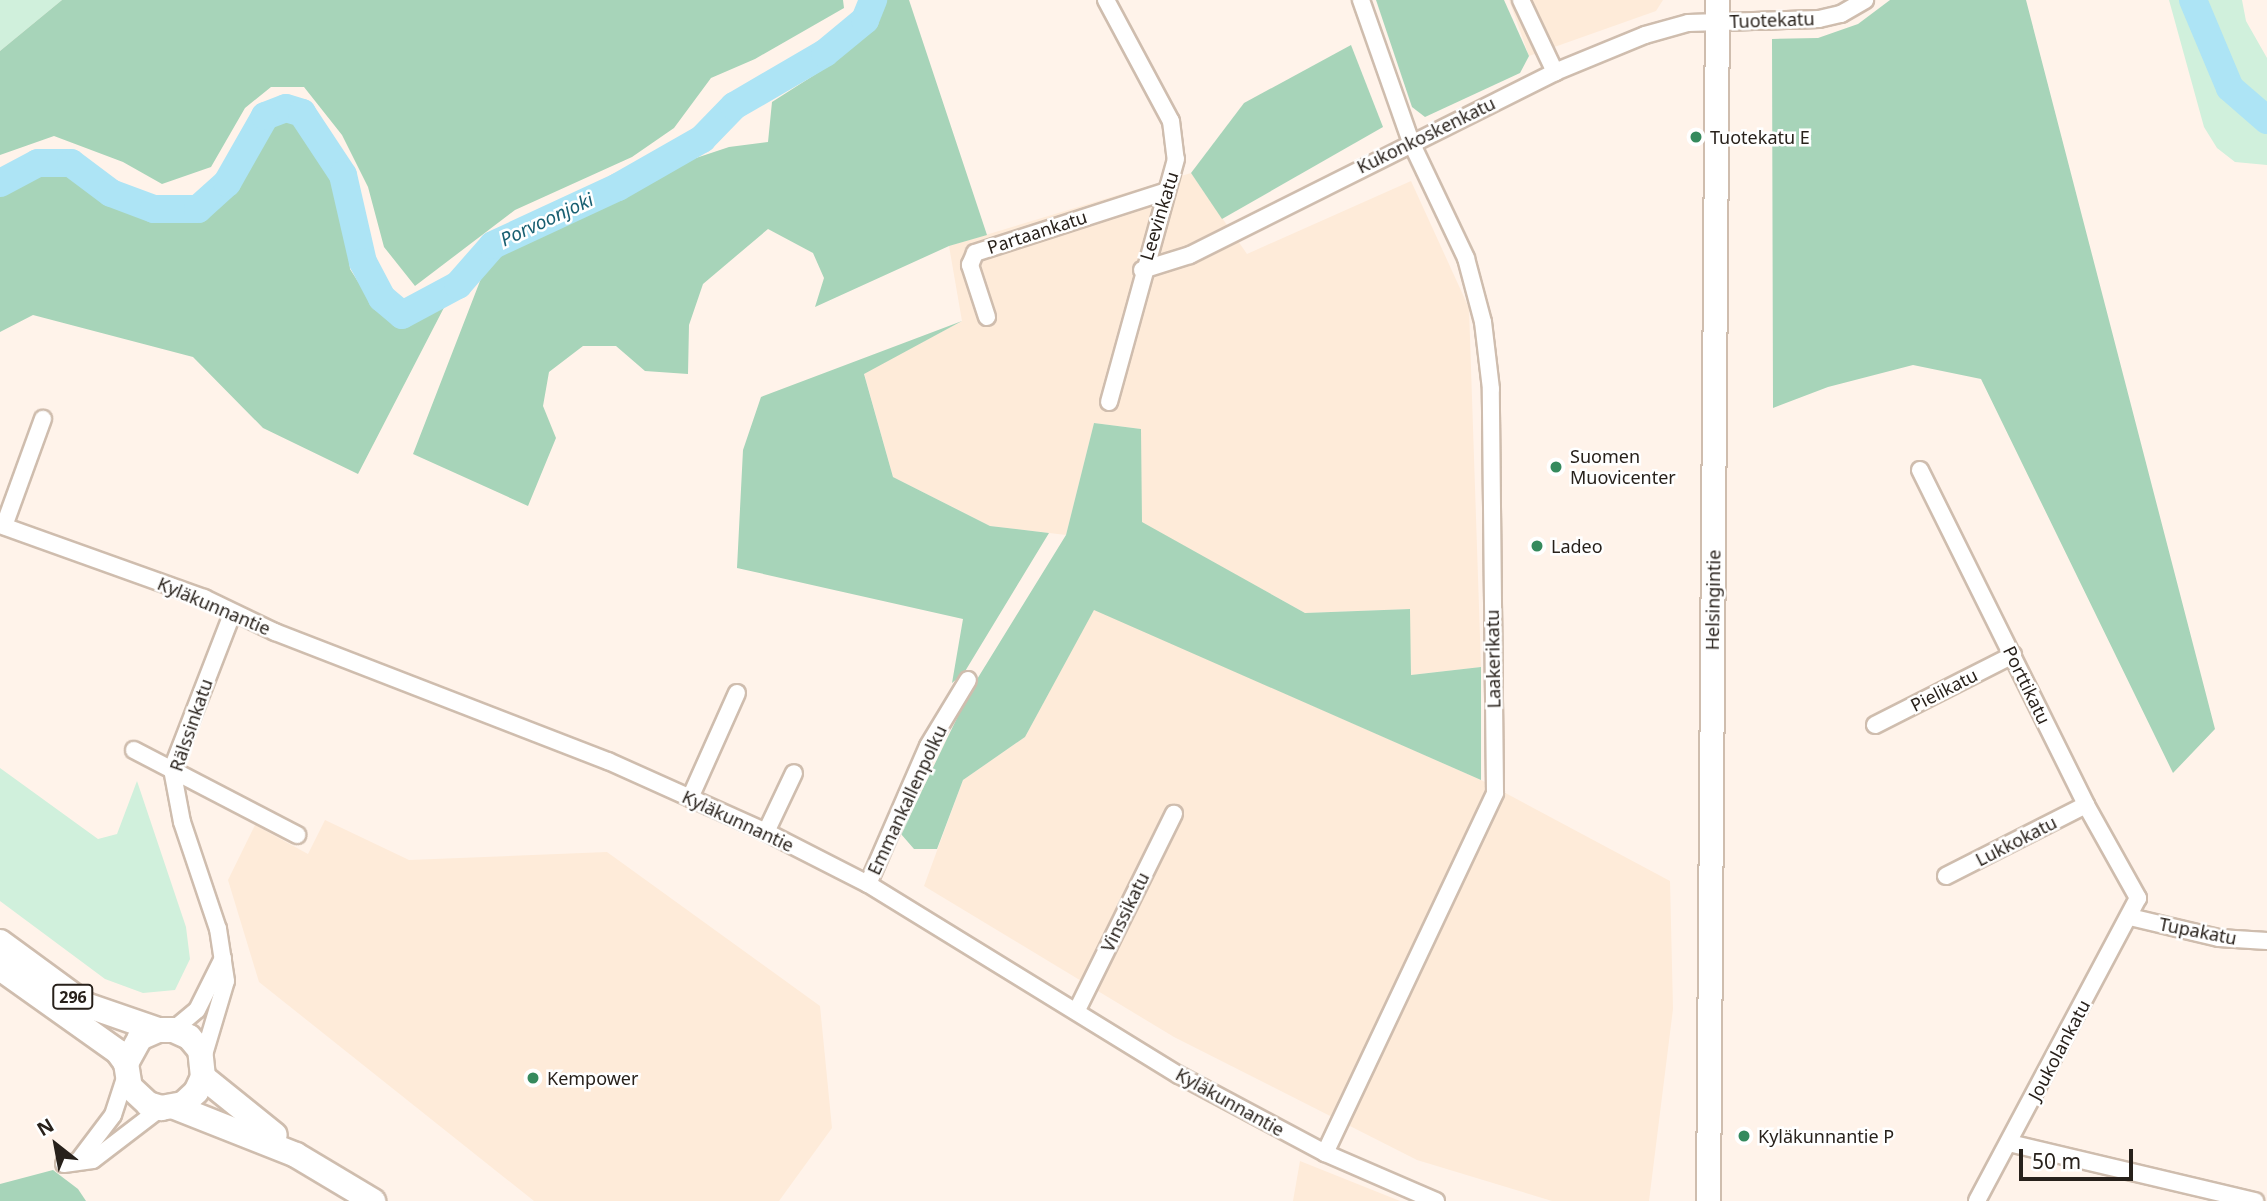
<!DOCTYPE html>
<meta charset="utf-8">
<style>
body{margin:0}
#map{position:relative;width:2267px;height:1201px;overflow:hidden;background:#fff3ea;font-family:"Noto Sans",sans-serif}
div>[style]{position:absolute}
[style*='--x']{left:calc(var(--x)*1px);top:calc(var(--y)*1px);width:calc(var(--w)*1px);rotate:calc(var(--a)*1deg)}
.built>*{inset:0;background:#feebd9}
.green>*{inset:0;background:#d0f0dc}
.forest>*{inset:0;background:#a7d4b9}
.river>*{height:28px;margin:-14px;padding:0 14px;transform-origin:14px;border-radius:14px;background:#ade4f5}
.roads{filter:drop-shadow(2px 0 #cfbdae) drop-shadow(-2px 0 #cfbdae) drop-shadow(0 2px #cfbdae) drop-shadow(0 -2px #cfbdae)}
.minor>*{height:16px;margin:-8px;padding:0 8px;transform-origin:8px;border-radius:8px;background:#fff}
.secondary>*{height:23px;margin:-11.5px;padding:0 11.5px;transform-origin:11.5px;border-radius:11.5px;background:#fff}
.primary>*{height:24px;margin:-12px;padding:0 12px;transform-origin:12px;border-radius:12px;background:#fff}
.dots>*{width:19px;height:19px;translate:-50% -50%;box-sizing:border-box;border:4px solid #fff;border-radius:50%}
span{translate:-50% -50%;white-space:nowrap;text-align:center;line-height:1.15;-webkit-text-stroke:5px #fff;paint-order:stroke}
.shield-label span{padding:2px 5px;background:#fff;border:2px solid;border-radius:5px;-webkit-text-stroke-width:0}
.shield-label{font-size:16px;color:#28211b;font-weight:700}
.street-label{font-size:18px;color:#28211b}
.poi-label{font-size:18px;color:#28211b}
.left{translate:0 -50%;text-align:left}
.water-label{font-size:19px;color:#185f71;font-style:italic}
.north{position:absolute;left:21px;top:1110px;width:70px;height:70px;-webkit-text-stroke:5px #fff;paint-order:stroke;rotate:329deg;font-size:19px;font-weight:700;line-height:28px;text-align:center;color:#28211b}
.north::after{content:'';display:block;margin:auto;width:24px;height:32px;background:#28211b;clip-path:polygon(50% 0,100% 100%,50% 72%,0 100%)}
.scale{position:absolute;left:2019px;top:1149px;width:114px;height:32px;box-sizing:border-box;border:4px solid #28211b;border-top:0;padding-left:9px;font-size:21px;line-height:24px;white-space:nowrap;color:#28211b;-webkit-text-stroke:5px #fff;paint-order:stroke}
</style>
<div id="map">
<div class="built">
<div style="clip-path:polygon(1509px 0,1663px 0,1656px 11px,1529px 56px)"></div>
<div style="clip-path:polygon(1191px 173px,1247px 254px,1411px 181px,1469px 308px,1481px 667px,1411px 675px,1409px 609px,1305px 613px,1141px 522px,1141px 429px,1094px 423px,1066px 535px,990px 526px,893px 477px,864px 373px,962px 321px,949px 246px)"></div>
<div style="clip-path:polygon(1094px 609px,1481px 780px,1670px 881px,1673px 1009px,1649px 1201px,1552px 1201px,1417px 1160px,1174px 1037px,924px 886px,963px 780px,1025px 737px)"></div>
<div style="clip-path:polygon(325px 820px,409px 860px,607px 852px,820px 1006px,832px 1128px,779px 1201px,534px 1201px,259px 982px,228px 880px,255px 825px,308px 854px)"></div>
<div style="clip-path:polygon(1300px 1161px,1400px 1201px,1293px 1201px)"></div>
</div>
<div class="green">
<div style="clip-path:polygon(0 0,62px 0,0 51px)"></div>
<div style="clip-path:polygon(2169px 0,2242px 0,2246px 21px,2267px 58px,2267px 165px,2235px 162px,2217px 148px,2204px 127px)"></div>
<div style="clip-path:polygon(0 768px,98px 839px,117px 834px,137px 781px,186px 927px,190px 959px,175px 990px,143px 993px,105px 979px,0 901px)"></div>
</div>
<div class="forest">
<div style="clip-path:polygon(62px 0,843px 0,844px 8px,755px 59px,711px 78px,674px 128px,632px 157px,515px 210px,415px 286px,384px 247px,368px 187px,342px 135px,304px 87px,271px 87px,245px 108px,211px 167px,162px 184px,123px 162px,54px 136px,0 155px,0 51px)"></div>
<div style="clip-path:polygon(885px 0,909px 0,987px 235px,949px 246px,815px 307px,824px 278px,813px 253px,768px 229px,703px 284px,689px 325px,688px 374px,645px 371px,616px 346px,583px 346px,549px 372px,543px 406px,556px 438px,528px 506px,413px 454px,487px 263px,693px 159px,729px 147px,768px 142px,772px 102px,830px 65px,875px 29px)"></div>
<div style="clip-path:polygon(1376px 0,1504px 0,1529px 56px,1520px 73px,1425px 117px,1412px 107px)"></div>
<div style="clip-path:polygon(1890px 0,2026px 0,2215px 729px,2173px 773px,1981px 379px,1913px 365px,1828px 387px,1773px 408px,1772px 39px,1818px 38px,1858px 24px)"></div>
<div style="clip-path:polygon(1351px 45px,1383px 127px,1222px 219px,1191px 173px,1244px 103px)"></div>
<div style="clip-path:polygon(285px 120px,294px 124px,335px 184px,345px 215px,350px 269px,376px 310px,395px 325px,410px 322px,451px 294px,358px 474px,263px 428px,193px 357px,33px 315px,0 332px,0 191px,40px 173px,69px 176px,107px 201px,150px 216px,197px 218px,236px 187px,273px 122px)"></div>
<div style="clip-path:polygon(962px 321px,864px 374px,893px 477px,990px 526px,1049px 533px,964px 673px,952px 683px,963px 619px,737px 568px,743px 450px,761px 397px)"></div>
<div style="clip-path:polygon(1094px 423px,1141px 429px,1142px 522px,1305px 613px,1410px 609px,1411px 675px,1481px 667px,1481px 780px,1094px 610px,1025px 737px,963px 780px,937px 849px,914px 849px,901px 834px,971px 689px,1066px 535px)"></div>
<div style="clip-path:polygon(53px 1170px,78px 1189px,86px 1201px,0 1201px,0 1184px)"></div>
</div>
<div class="river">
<div style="--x:2193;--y:0;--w:95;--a:67.2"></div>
<div style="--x:2230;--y:88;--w:49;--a:40.9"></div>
<div style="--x:0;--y:183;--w:43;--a:-27.8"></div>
<div style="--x:38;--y:163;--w:33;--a:0"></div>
<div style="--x:71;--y:163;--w:50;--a:36.9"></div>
<div style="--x:111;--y:193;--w:46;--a:20.4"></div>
<div style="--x:154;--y:209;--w:44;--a:0"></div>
<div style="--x:198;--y:209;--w:39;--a:-42"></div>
<div style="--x:227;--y:183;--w:77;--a:-60.4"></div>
<div style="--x:265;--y:116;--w:22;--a:-21"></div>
<div style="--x:286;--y:108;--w:17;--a:17"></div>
<div style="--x:302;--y:113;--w:74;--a:56.5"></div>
<div style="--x:343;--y:175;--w:89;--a:77.1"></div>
<div style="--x:363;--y:262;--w:41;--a:62.2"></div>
<div style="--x:382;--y:298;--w:26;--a:40"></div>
<div style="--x:402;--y:315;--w:64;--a:-28.2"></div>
<div style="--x:458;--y:285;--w:53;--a:-48.8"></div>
<div style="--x:493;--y:245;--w:138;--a:-24.9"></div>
<div style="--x:618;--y:187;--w:97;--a:-29.7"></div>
<div style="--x:702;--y:139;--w:46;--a:-45.9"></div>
<div style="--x:734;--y:106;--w:105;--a:-30.2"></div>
<div style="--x:825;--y:53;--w:52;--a:-39.5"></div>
<div style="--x:865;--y:20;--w:22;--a:-68"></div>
</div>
<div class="roads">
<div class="minor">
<div style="--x:1106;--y:0;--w:137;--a:61.8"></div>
<div style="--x:1171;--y:121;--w:38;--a:83"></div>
<div style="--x:1176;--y:159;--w:252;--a:105.4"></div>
<div style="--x:1521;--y:0;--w:80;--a:64.7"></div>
<div style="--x:1142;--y:270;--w:50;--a:-17.4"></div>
<div style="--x:1190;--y:255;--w:408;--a:-26.6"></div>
<div style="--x:1555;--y:72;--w:97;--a:-22.3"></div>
<div style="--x:1645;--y:35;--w:45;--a:-15.6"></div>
<div style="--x:1688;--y:23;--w:131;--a:-1.7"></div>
<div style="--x:1819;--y:19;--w:23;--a:-13"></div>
<div style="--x:1841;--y:14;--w:28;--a:-30"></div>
<div style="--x:987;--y:317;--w:55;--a:-108.1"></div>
<div style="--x:970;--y:265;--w:13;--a:-67"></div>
<div style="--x:975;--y:253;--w:199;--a:-17.9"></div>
<div style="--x:1920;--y:470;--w:374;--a:63.6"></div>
<div style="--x:2086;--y:805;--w:107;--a:60.8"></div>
<div style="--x:2138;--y:898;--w:343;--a:118"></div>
<div style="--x:0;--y:525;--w:217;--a:19.7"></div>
<div style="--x:204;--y:598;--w:79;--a:25.6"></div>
<div style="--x:275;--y:632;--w:357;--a:21.2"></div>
<div style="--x:608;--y:761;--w:173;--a:24.2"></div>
<div style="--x:766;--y:832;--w:114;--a:27"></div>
<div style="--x:868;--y:884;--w:365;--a:31.6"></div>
<div style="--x:1179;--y:1075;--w:166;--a:28.1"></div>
<div style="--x:1325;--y:1153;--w:121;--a:23.4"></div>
<div style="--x:4;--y:526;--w:114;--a:-70"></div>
<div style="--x:1875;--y:725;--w:155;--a:-26.9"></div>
<div style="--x:134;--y:750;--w:184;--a:27.5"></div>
<div style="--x:690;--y:798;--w:115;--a:-65.9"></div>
<div style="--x:766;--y:832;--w:65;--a:-64.6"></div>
<div style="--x:1946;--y:876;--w:157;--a:-26.9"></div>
<div style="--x:868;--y:884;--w:150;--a:-66.5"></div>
<div style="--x:928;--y:746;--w:77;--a:-58.8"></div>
<div style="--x:2130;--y:917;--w:91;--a:13.3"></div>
<div style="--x:2219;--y:938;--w:48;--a:3.6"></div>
<div style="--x:1077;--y:1010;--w:219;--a:-63.7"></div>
<div style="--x:173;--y:1030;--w:31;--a:-40"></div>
<div style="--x:197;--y:1010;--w:58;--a:-63.4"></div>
<div style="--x:203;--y:1058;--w:80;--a:-73.4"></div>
<div style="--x:226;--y:981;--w:53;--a:-98.7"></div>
<div style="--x:218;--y:929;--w:113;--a:-108.6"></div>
<div style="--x:182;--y:822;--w:54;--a:-100.7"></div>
<div style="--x:172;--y:769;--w:166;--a:-68.8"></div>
<div style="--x:2009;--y:1143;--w:253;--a:13.3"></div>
<div style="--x:1325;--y:1153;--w:398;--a:-64.7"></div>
<div style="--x:1495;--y:793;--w:404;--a:-90.6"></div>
<div style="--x:1491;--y:389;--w:67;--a:-96.8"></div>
<div style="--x:1483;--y:322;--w:66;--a:-104.9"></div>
<div style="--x:1466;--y:258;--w:128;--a:-115.4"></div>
<div style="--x:1411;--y:142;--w:151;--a:-109.4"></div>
<div style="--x:79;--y:1160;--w:56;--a:-52.9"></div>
<div style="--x:113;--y:1115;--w:40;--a:-72"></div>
<div style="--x:64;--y:1164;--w:29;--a:-8"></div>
<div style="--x:93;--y:1160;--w:86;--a:-37.4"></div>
</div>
<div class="secondary">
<div style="--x:1708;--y:1201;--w:1201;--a:-89.57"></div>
</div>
<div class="primary">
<div style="--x:0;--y:942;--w:107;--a:36.2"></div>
<div style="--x:86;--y:1005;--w:76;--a:19.1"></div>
<div style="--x:0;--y:968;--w:145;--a:35.4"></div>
<div style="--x:118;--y:1052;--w:14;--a:54"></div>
<div style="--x:126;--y:1063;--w:24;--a:81"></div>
<div style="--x:130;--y:1087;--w:25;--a:43"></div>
<div style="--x:148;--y:1104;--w:14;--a:17"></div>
<div style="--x:161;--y:1108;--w:22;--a:-10"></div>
<div style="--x:183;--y:1104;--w:18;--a:-43"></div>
<div style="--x:196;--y:1092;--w:17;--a:-65"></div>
<div style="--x:203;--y:1077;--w:27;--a:-96"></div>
<div style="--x:200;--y:1050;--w:17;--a:-130"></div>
<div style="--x:189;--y:1037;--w:17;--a:-156"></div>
<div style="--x:173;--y:1030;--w:15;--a:180"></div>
<div style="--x:158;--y:1030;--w:20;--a:156"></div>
<div style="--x:140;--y:1038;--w:29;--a:119"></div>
<div style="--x:203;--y:1077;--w:92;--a:38.9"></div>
<div style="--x:175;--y:1107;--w:130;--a:21.6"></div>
<div style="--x:296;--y:1155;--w:90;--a:30.9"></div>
</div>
</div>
<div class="dots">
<div style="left:1696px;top:137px;background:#358a5d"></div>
<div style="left:1556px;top:467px;background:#358a5d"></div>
<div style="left:1537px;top:546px;background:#358a5d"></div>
<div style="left:533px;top:1078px;background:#358a5d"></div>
<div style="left:1744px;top:1136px;background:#358a5d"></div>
</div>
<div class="shield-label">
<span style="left:73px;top:997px">296</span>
</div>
<div class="street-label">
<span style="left:1772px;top:20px;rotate:-2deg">Tuotekatu</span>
<span style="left:1426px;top:135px;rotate:-26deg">Kukonkoskenkatu</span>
<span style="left:1159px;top:216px;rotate:-73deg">Leevinkatu</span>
<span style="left:1037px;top:232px;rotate:-18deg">Partaankatu</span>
<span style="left:1713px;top:600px;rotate:-89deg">Helsingintie</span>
<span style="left:214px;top:606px;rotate:23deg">Kyläkunnantie</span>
<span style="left:1493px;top:659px;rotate:-91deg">Laakerikatu</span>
<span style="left:2027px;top:685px;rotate:64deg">Porttikatu</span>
<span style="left:1944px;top:690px;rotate:-27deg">Pielikatu</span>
<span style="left:191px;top:725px;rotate:-71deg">Rälssinkatu</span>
<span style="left:907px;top:800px;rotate:-65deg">Emmankallenpolku</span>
<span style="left:738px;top:821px;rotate:25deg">Kyläkunnantie</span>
<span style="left:2016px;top:841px;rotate:-27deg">Lukkokatu</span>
<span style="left:1125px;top:912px;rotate:-64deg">Vinssikatu</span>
<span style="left:2198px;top:931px;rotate:11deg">Tupakatu</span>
<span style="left:2059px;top:1050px;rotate:-62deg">Joukolankatu</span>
<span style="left:1230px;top:1102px;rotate:29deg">Kyläkunnantie</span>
</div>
<div class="poi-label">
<span class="left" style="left:1710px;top:137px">Tuotekatu E</span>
<span class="left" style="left:1570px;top:467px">Suomen<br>Muovicenter</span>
<span class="left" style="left:1551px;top:546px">Ladeo</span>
<span class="left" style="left:547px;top:1078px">Kempower</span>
<span class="left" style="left:1758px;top:1136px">Kyläkunnantie P</span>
</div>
<div class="water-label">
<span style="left:547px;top:220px;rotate:-25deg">Porvoonjoki</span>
</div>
<div class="north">N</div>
<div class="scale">50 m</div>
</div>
